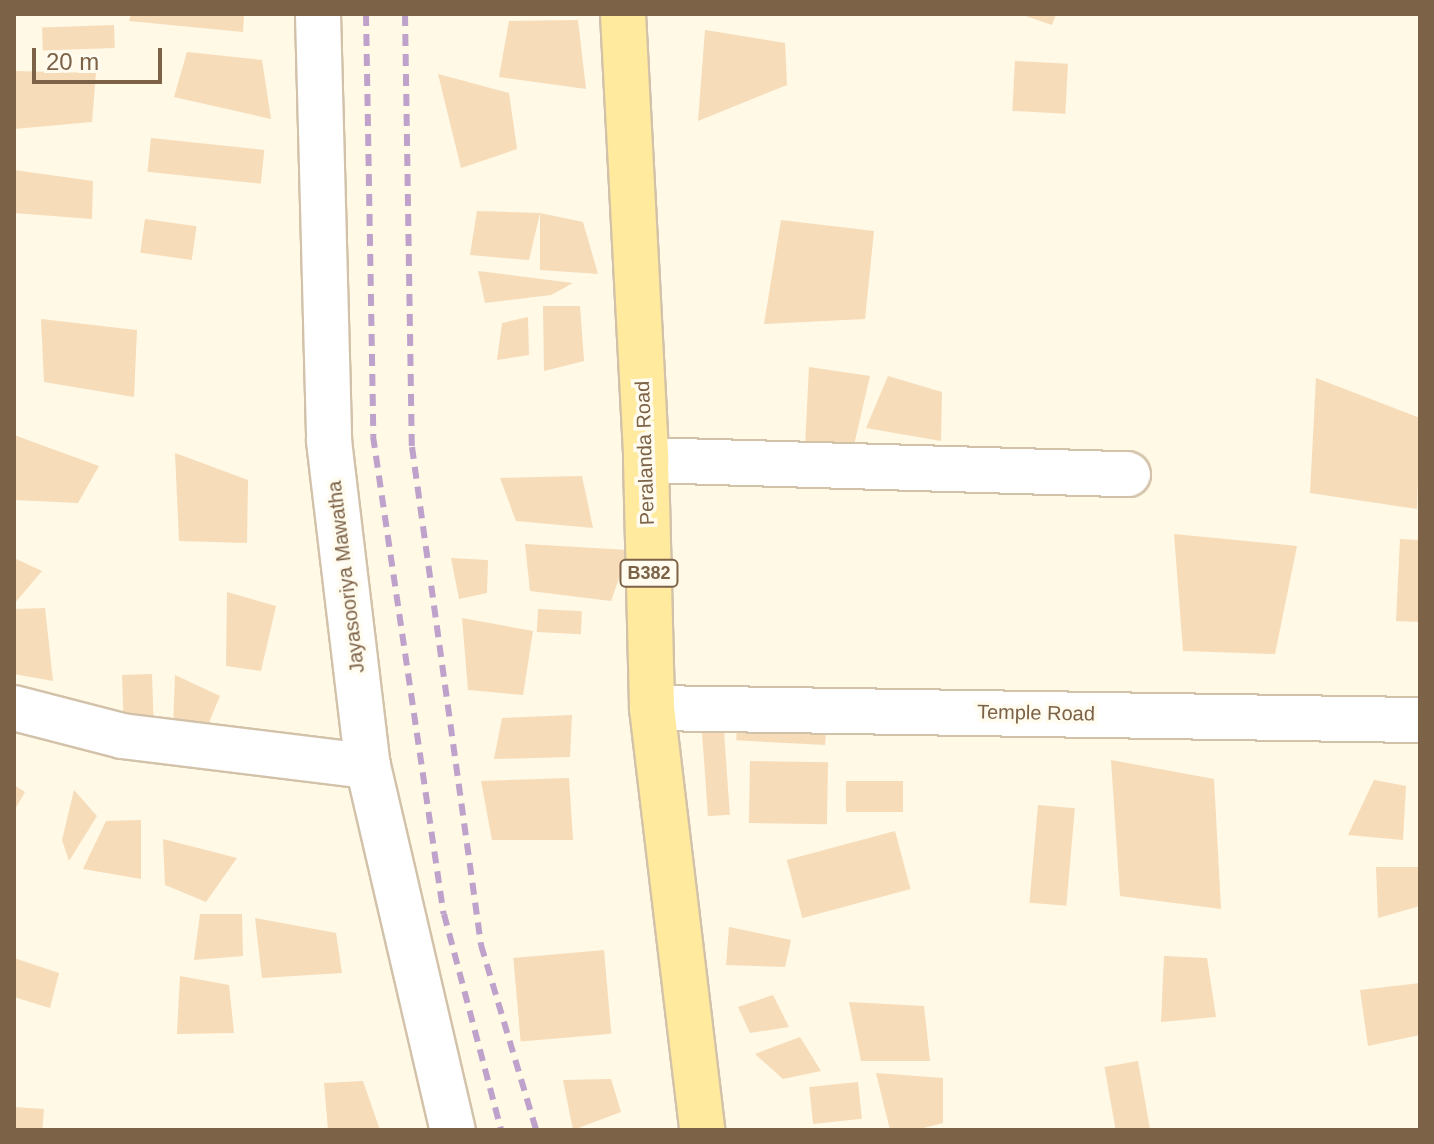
<!DOCTYPE html>
<style>
body{margin:0}
#map{position:relative;width:1434px;height:1144px;overflow:hidden;background:#fff9e6;font-family:Arial,sans-serif}
div>[style]{position:absolute}
[style*='--x']{left:calc(var(--x)*1px);top:calc(var(--y)*1px);width:calc(var(--w)*1px);rotate:calc(var(--a)*1deg)}
.building>*{inset:0;background:#f7dcba;transform-origin:0 0}
.roads{filter:drop-shadow(2px 0 #d3c2aa) drop-shadow(-2px 0 #d3c2aa) drop-shadow(0 2px #d3c2aa) drop-shadow(0 -2px #d3c2aa)}
.minor>*{height:44px;margin:-22px;padding:0 22px;transform-origin:22px;border-radius:22px;background:#fff}
.major>*{height:44px;margin:-22px;padding:0 22px;transform-origin:22px;border-radius:22px;background:#ffea9d}
.rail>*{height:6px;margin-top:-3px;transform-origin:0;background:repeating-linear-gradient(90deg,#bea2cb 0 12px,transparent 0 20px)}
span{translate:-50% -50%;white-space:nowrap;text-align:center;line-height:1.15;-webkit-text-stroke:7px #fffbef;paint-order:stroke}
.shield-label span{padding:2px 6px;background:#fffbef;border:2px solid;border-radius:6px;-webkit-text-stroke-width:0}
.shield-label{font-size:18px;color:#7c6247;font-weight:700}
.street-label{font-size:20px;color:#7c6247}
.frame{position:absolute;inset:0;border:16px solid #7c6247;pointer-events:none}
.scale{position:absolute;left:32px;top:48px;width:130px;height:36px;box-sizing:border-box;border:4px solid #7c6247;border-top:0;padding-left:10px;font-size:24px;line-height:28px;white-space:nowrap;color:#7c6247;-webkit-text-stroke:6px #fffbef;paint-order:stroke}
</style>
<div id="map">
<div class="building">
<div style="clip-path:polygon(131px 14px,244px 14px,243px 32px,129px 21px)"></div>
<div style="clip-path:polygon(1020px 14px,1056px 14px,1052px 25px)"></div>
<div style="clip-path:polygon(578px 20px,586px 89px,499px 77px,509px 21px)"></div>
<div style="left:114px;top:25px;width:23px;height:72px;rotate:88deg"></div>
<div style="clip-path:polygon(705px 30px,785px 43px,787px 85px,698px 121px)"></div>
<div style="clip-path:polygon(187px 52px,262px 60px,271px 119px,174px 97px)"></div>
<div style="left:1015px;top:61px;width:53px;height:50px;rotate:3deg"></div>
<div style="clip-path:polygon(14px 71px,96px 73px,92px 122px,14px 129px)"></div>
<div style="clip-path:polygon(438px 74px,509px 93px,517px 149px,461px 168px)"></div>
<div style="left:151px;top:138px;width:114px;height:34px;rotate:6deg"></div>
<div style="clip-path:polygon(14px 170px,93px 181px,92px 219px,14px 213px)"></div>
<div style="clip-path:polygon(477px 211px,540px 213px,529px 260px,470px 255px)"></div>
<div style="clip-path:polygon(540px 213px,583px 222px,598px 274px,540px 270px)"></div>
<div style="left:145px;top:219px;width:52px;height:34px;rotate:8deg"></div>
<div style="clip-path:polygon(781px 220px,874px 231px,865px 319px,764px 324px)"></div>
<div style="clip-path:polygon(478px 271px,573px 283px,551px 295px,485px 303px)"></div>
<div style="clip-path:polygon(543px 306px,580px 306px,584px 361px,544px 371px)"></div>
<div style="clip-path:polygon(528px 317px,529px 355px,497px 360px,502px 323px)"></div>
<div style="clip-path:polygon(41px 319px,137px 330px,134px 397px,44px 382px)"></div>
<div style="clip-path:polygon(809px 367px,870px 376px,854px 445px,805px 445px)"></div>
<div style="clip-path:polygon(888px 376px,942px 392px,941px 441px,866px 428px)"></div>
<div style="clip-path:polygon(1316px 378px,1420px 418px,1417px 509px,1310px 493px)"></div>
<div style="clip-path:polygon(14px 435px,99px 466px,78px 503px,14px 500px)"></div>
<div style="clip-path:polygon(175px 453px,248px 480px,247px 543px,179px 541px)"></div>
<div style="clip-path:polygon(582px 476px,593px 528px,516px 521px,500px 478px)"></div>
<div style="clip-path:polygon(1174px 534px,1297px 546px,1275px 654px,1183px 651px)"></div>
<div style="clip-path:polygon(1400px 539px,1420px 540px,1420px 622px,1396px 621px)"></div>
<div style="clip-path:polygon(525px 544px,629px 550px,611px 601px,530px 591px)"></div>
<div style="clip-path:polygon(14px 558px,42px 571px,14px 604px)"></div>
<div style="clip-path:polygon(451px 558px,488px 560px,487px 593px,459px 599px)"></div>
<div style="clip-path:polygon(227px 592px,276px 606px,261px 671px,226px 666px)"></div>
<div style="clip-path:polygon(45px 608px,53px 681px,14px 674px,14px 609px)"></div>
<div style="left:538px;top:609px;width:44px;height:23px;rotate:3deg"></div>
<div style="clip-path:polygon(462px 618px,533px 631px,523px 695px,468px 690px)"></div>
<div style="left:152px;top:674px;width:47px;height:30px;rotate:88deg"></div>
<div style="clip-path:polygon(175px 675px,220px 696px,207px 727px,173px 729px)"></div>
<div style="clip-path:polygon(572px 715px,570px 757px,494px 759px,502px 718px)"></div>
<div style="left:826px;top:728px;width:17px;height:89px;rotate:93deg"></div>
<div style="left:724px;top:731px;width:84px;height:22px;rotate:86deg"></div>
<div style="clip-path:polygon(1111px 760px,1214px 779px,1221px 909px,1120px 896px)"></div>
<div style="left:750px;top:761px;width:78px;height:62px;rotate:1deg"></div>
<div style="clip-path:polygon(569px 778px,573px 840px,492px 840px,481px 781px)"></div>
<div style="clip-path:polygon(1374px 780px,1406px 786px,1403px 840px,1348px 835px)"></div>
<div style="left:846px;top:781px;width:57px;height:31px"></div>
<div style="clip-path:polygon(14px 785px,25px 792px,14px 811px)"></div>
<div style="clip-path:polygon(74px 790px,97px 816px,69px 861px,62px 840px)"></div>
<div style="left:1038px;top:805px;width:37px;height:98px;rotate:5deg"></div>
<div style="clip-path:polygon(141px 820px,141px 879px,83px 869px,106px 821px)"></div>
<div style="left:895px;top:831px;width:60px;height:112px;rotate:75deg"></div>
<div style="clip-path:polygon(163px 839px,237px 858px,206px 902px,165px 885px)"></div>
<div style="clip-path:polygon(1376px 867px,1420px 867px,1420px 906px,1378px 918px)"></div>
<div style="clip-path:polygon(200px 914px,242px 914px,243px 956px,194px 960px)"></div>
<div style="clip-path:polygon(255px 918px,336px 933px,342px 973px,262px 978px)"></div>
<div style="clip-path:polygon(729px 927px,791px 940px,785px 967px,726px 965px)"></div>
<div style="left:604px;top:950px;width:84px;height:91px;rotate:85deg"></div>
<div style="clip-path:polygon(1164px 956px,1207px 958px,1216px 1017px,1161px 1022px)"></div>
<div style="clip-path:polygon(14px 958px,59px 973px,50px 1008px,14px 997px)"></div>
<div style="clip-path:polygon(180px 976px,229px 985px,234px 1033px,177px 1034px)"></div>
<div style="clip-path:polygon(1420px 983px,1420px 1035px,1368px 1046px,1360px 990px)"></div>
<div style="clip-path:polygon(773px 995px,789px 1027px,750px 1033px,738px 1007px)"></div>
<div style="clip-path:polygon(849px 1002px,924px 1006px,930px 1061px,861px 1061px)"></div>
<div style="clip-path:polygon(800px 1037px,821px 1071px,783px 1079px,755px 1054px)"></div>
<div style="left:1138px;top:1061px;width:70px;height:34px;rotate:80deg"></div>
<div style="clip-path:polygon(876px 1073px,943px 1078px,943px 1123px,916px 1130px,890px 1130px)"></div>
<div style="clip-path:polygon(611px 1079px,621px 1112px,573px 1130px,563px 1080px)"></div>
<div style="clip-path:polygon(363px 1081px,380px 1130px,328px 1130px,324px 1083px)"></div>
<div style="left:858px;top:1082px;width:37px;height:49px;rotate:84deg"></div>
<div style="left:14px;top:1107px;width:30px;height:23px;rotate:4deg"></div>
</div>
<div class="roads">
<div class="minor">
<div style="--x:318;--y:14;--w:427;--a:88.5"></div>
<div style="--x:329;--y:441;--w:327;--a:83.2"></div>
<div style="--x:368;--y:766;--w:374;--a:76.9"></div>
<div style="--x:646;--y:460;--w:482;--a:1.7"></div>
<div style="--x:14;--y:708;--w:112;--a:14.5"></div>
<div style="--x:122;--y:736;--w:248;--a:7"></div>
<div style="--x:652;--y:708;--w:768;--a:0.9"></div>
</div>
<div class="major">
<div style="--x:623;--y:14;--w:447;--a:87"></div>
<div style="--x:646;--y:460;--w:248;--a:88.6"></div>
<div style="--x:652;--y:708;--w:425;--a:83.2"></div>
</div>
</div>
<div class="rail">
<div style="--x:366;--y:14;--w:422;--a:89"></div>
<div style="--x:373;--y:436;--w:483;--a:81.6"></div>
<div style="--x:444;--y:914;--w:223;--a:75.2"></div>
<div style="--x:405;--y:14;--w:433;--a:89.1"></div>
<div style="--x:412;--y:447;--w:503;--a:82.11"></div>
<div style="--x:481;--y:945;--w:193;--a:73.4"></div>
</div>
<div class="shield-label">
<span style="left:649px;top:573px">B382</span>
</div>
<div class="street-label">
<span style="left:645px;top:453px;rotate:-92deg">Peralanda Road</span>
<span style="left:346px;top:577px;rotate:-97deg">Jayasooriya Mawatha</span>
<span style="left:1036px;top:713px;rotate:1deg">Temple Road</span>
</div>
<div class="frame"></div>
<div class="scale">20 m</div>
</div>
